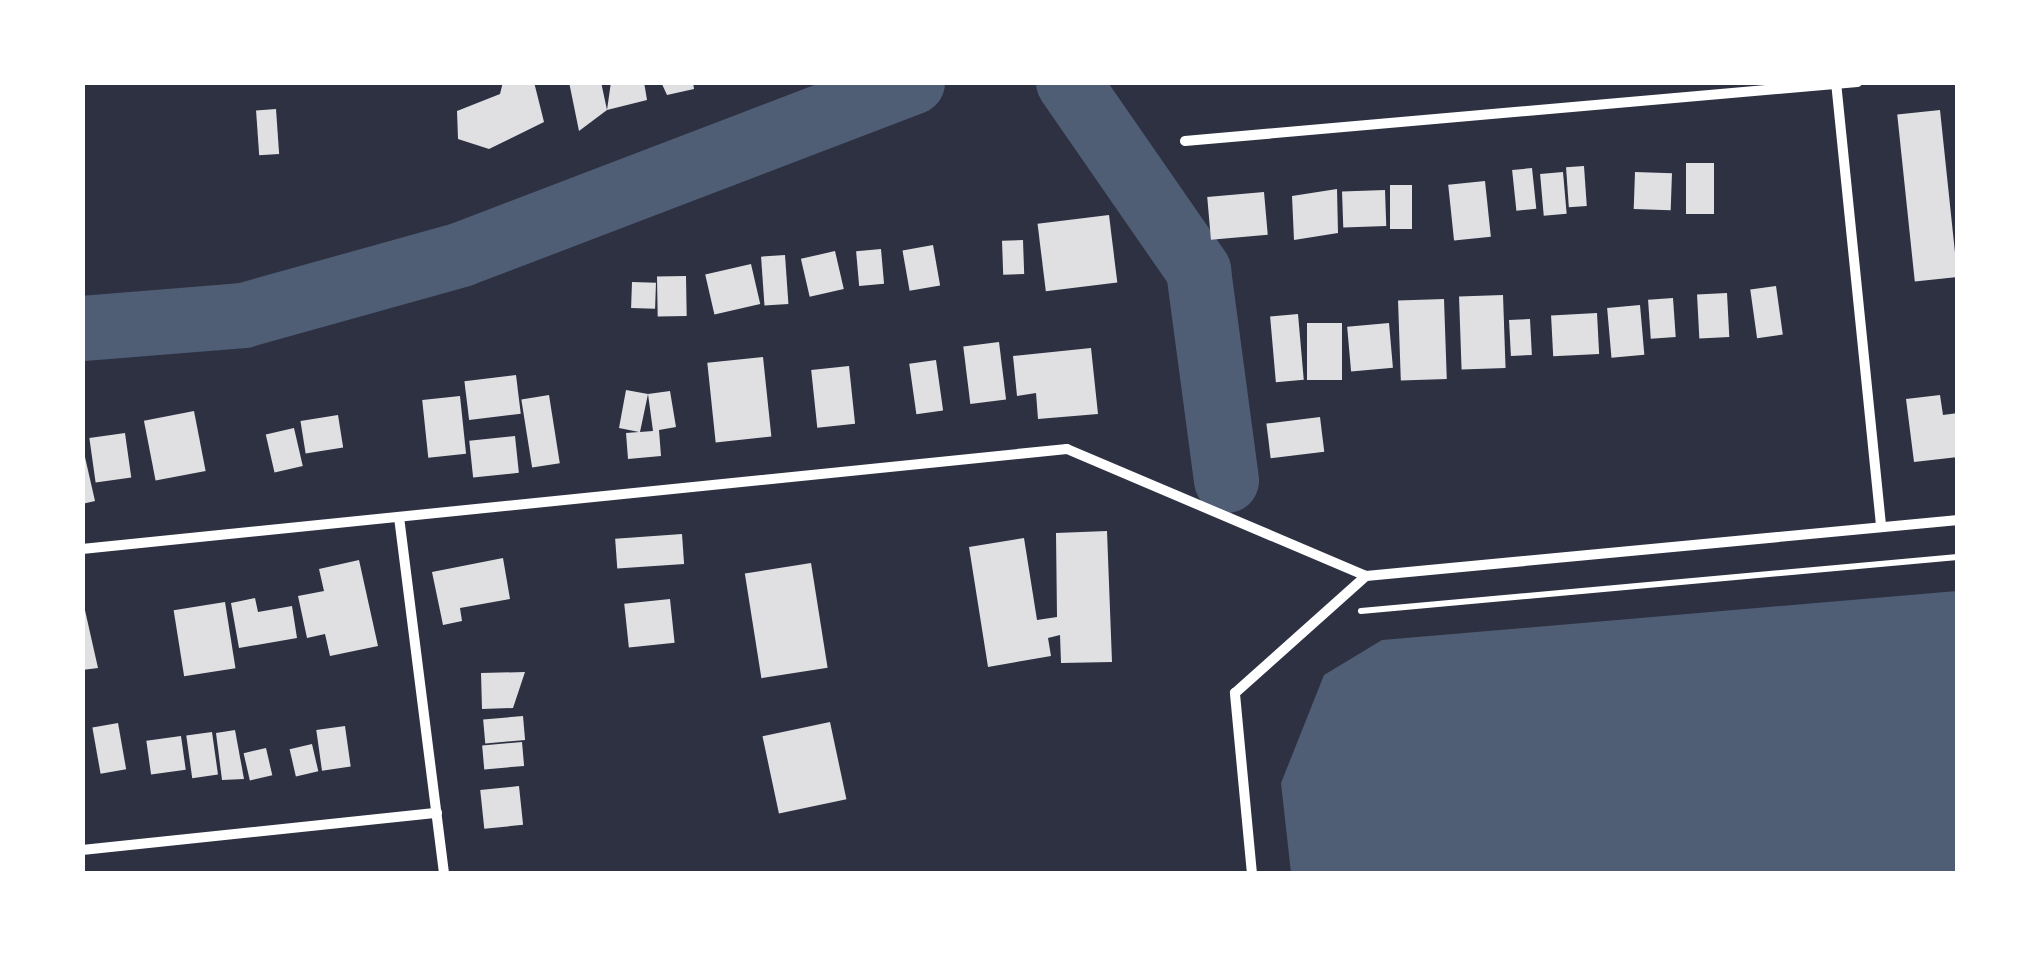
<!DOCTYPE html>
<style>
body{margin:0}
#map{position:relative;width:2040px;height:956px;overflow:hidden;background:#2d3142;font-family:"Work Sans",sans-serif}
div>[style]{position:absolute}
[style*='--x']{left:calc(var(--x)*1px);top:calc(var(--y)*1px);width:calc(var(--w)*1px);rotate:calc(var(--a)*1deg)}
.water>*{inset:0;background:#4f5d75}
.river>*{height:65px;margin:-32.5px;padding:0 32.5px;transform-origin:32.5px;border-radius:32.5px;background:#4f5d75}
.building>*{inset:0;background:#e0e0e3;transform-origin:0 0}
.path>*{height:6px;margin:-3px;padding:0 3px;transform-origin:3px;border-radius:3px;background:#fff}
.minor>*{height:10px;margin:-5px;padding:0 5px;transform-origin:5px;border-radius:5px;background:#fff}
span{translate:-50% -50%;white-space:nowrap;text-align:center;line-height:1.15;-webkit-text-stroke:9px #fff;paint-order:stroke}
.frame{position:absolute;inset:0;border:85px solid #fff;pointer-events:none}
</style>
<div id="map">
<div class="water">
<div style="clip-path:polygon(1957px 591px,1957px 873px,1291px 873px,1281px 783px,1324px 675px,1382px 640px)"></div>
</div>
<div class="river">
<div style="--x:1068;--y:82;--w:229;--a:55.3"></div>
<div style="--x:1198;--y:270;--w:212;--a:82.4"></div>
<div style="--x:82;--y:328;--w:162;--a:-4.6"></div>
<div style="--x:243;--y:315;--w:226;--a:-15.6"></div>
<div style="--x:461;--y:254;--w:483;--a:-20.9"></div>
</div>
<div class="building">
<div style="clip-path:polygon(503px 82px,534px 82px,544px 122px,489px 149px,458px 139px,457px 111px,500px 94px)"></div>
<div style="clip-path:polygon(569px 82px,601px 82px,607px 110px,579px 131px)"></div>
<div style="clip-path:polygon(611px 82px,644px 82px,647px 100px,607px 110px)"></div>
<div style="clip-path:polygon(661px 82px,693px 82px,694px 89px,667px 95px)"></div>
<div style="left:276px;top:109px;width:45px;height:20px;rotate:86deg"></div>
<div style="left:1940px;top:110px;width:168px;height:43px;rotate:84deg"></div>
<div style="left:1686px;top:163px;width:28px;height:51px"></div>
<div style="left:1584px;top:166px;width:40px;height:18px;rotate:86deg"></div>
<div style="left:1532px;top:168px;width:41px;height:20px;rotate:84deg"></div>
<div style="left:1563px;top:172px;width:42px;height:23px;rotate:85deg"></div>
<div style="left:1635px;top:172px;width:37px;height:37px;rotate:2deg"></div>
<div style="left:1485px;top:181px;width:56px;height:37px;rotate:84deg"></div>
<div style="left:1390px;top:185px;width:22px;height:44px"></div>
<div style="clip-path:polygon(1337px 189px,1338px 233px,1294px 240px,1292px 196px)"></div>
<div style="left:1385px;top:190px;width:36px;height:43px;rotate:88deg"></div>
<div style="left:1264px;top:192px;width:43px;height:57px;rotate:85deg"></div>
<div style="left:1109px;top:215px;width:68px;height:72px;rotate:83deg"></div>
<div style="left:1023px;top:240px;width:34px;height:21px;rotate:88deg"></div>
<div style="left:933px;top:245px;width:41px;height:31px;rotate:80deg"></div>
<div style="left:881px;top:249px;width:35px;height:25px;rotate:85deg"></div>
<div style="left:835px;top:251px;width:39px;height:35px;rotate:77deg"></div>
<div style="left:785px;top:255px;width:49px;height:24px;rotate:86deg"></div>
<div style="left:751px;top:264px;width:41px;height:47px;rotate:77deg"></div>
<div style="left:686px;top:276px;width:40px;height:29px;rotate:89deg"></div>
<div style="left:632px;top:282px;width:24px;height:26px;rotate:2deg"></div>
<div style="left:1776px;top:286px;width:49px;height:26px;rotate:82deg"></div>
<div style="left:1727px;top:293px;width:44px;height:30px;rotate:87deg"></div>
<div style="left:1503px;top:295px;width:73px;height:44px;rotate:88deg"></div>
<div style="left:1673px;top:298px;width:39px;height:25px;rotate:86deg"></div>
<div style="left:1444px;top:299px;width:80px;height:46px;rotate:88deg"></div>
<div style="left:1640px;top:305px;width:50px;height:33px;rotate:85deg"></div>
<div style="left:1597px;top:313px;width:41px;height:46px;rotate:87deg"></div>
<div style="left:1298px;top:314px;width:66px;height:28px;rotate:85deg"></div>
<div style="left:1530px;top:319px;width:36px;height:21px;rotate:87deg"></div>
<div style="left:1307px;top:323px;width:35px;height:57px"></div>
<div style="left:1389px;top:323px;width:45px;height:42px;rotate:85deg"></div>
<div style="left:999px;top:342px;width:58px;height:36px;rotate:83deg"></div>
<div style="clip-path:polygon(1091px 348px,1098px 414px,1038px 419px,1036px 393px,1017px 396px,1013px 356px)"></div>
<div style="left:763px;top:357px;width:80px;height:56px;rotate:84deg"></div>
<div style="left:936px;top:360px;width:51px;height:27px;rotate:82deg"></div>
<div style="left:849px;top:366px;width:58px;height:38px;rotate:84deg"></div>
<div style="left:516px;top:375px;width:39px;height:52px;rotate:83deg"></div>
<div style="clip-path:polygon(626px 390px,648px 394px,640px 432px,653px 431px,648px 394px,670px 391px,676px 427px,659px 430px,661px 456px,628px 459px,626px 433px,639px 432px,619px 428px)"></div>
<div style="left:549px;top:395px;width:69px;height:28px;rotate:81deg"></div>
<div style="clip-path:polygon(1940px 395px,1943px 415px,1958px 413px,1958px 457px,1914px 462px,1906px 399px)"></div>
<div style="left:460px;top:396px;width:58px;height:38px;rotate:84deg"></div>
<div style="left:194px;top:411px;width:61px;height:51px;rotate:79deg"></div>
<div style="left:338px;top:415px;width:33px;height:38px;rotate:81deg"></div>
<div style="left:1320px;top:417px;width:35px;height:54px;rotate:83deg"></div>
<div style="left:294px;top:428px;width:39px;height:29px;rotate:77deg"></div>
<div style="left:125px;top:433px;width:45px;height:36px;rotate:82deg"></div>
<div style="left:515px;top:436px;width:37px;height:46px;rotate:84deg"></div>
<div style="clip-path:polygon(82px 444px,95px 501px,82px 504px)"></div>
<div style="clip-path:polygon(1107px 531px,1112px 662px,1061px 663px,1060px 635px,1048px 638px,1051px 656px,988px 667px,969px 547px,1024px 538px,1037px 620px,1057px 617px,1056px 533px)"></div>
<div style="left:682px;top:534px;width:30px;height:67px;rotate:86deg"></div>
<div style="clip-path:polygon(503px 558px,510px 599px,460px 608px,462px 621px,443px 625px,432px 572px)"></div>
<div style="clip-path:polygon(359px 560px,378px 646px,330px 656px,325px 634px,307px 638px,298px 596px,324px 591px,319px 569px)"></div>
<div style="left:811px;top:563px;width:106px;height:67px;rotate:81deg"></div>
<div style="clip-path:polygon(82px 597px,98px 668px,82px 670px)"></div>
<div style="clip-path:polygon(255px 598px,258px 612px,292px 606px,297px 638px,239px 648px,231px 603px)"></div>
<div style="left:670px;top:599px;width:44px;height:46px;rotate:84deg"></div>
<div style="left:225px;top:602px;width:67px;height:52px;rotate:81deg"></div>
<div style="clip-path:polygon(525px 672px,513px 708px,482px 709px,481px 673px)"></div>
<div style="left:523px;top:716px;width:24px;height:40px;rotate:85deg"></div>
<div style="left:830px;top:722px;width:79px;height:69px;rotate:78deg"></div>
<div style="left:118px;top:723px;width:47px;height:26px;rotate:80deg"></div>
<div style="left:345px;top:726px;width:41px;height:29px;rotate:82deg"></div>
<div style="clip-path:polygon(235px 730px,244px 779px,222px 780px,216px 733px)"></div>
<div style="left:212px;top:732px;width:43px;height:26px;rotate:82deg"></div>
<div style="left:181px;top:736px;width:34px;height:35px;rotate:82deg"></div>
<div style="left:522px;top:742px;width:24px;height:40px;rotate:85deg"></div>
<div style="left:312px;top:744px;width:28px;height:23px;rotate:77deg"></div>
<div style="left:266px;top:748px;width:28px;height:23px;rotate:77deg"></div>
<div style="left:519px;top:786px;width:39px;height:39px;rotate:84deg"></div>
</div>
<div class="path">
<div style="--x:1361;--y:611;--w:599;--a:-5.17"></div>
</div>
<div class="minor">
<div style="--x:1836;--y:82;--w:446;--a:84.2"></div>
<div style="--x:1185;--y:141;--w:675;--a:-5.02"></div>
<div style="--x:399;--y:517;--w:360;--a:82.8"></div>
<div style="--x:82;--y:549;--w:990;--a:-5.8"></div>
<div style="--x:1067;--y:449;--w:325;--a:23"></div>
<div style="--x:1366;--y:576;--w:595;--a:-5.4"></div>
<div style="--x:82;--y:850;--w:357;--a:-6"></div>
<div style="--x:1252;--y:874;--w:182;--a:-95.4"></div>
<div style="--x:1235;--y:693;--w:176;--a:-41.8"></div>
</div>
<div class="frame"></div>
</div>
